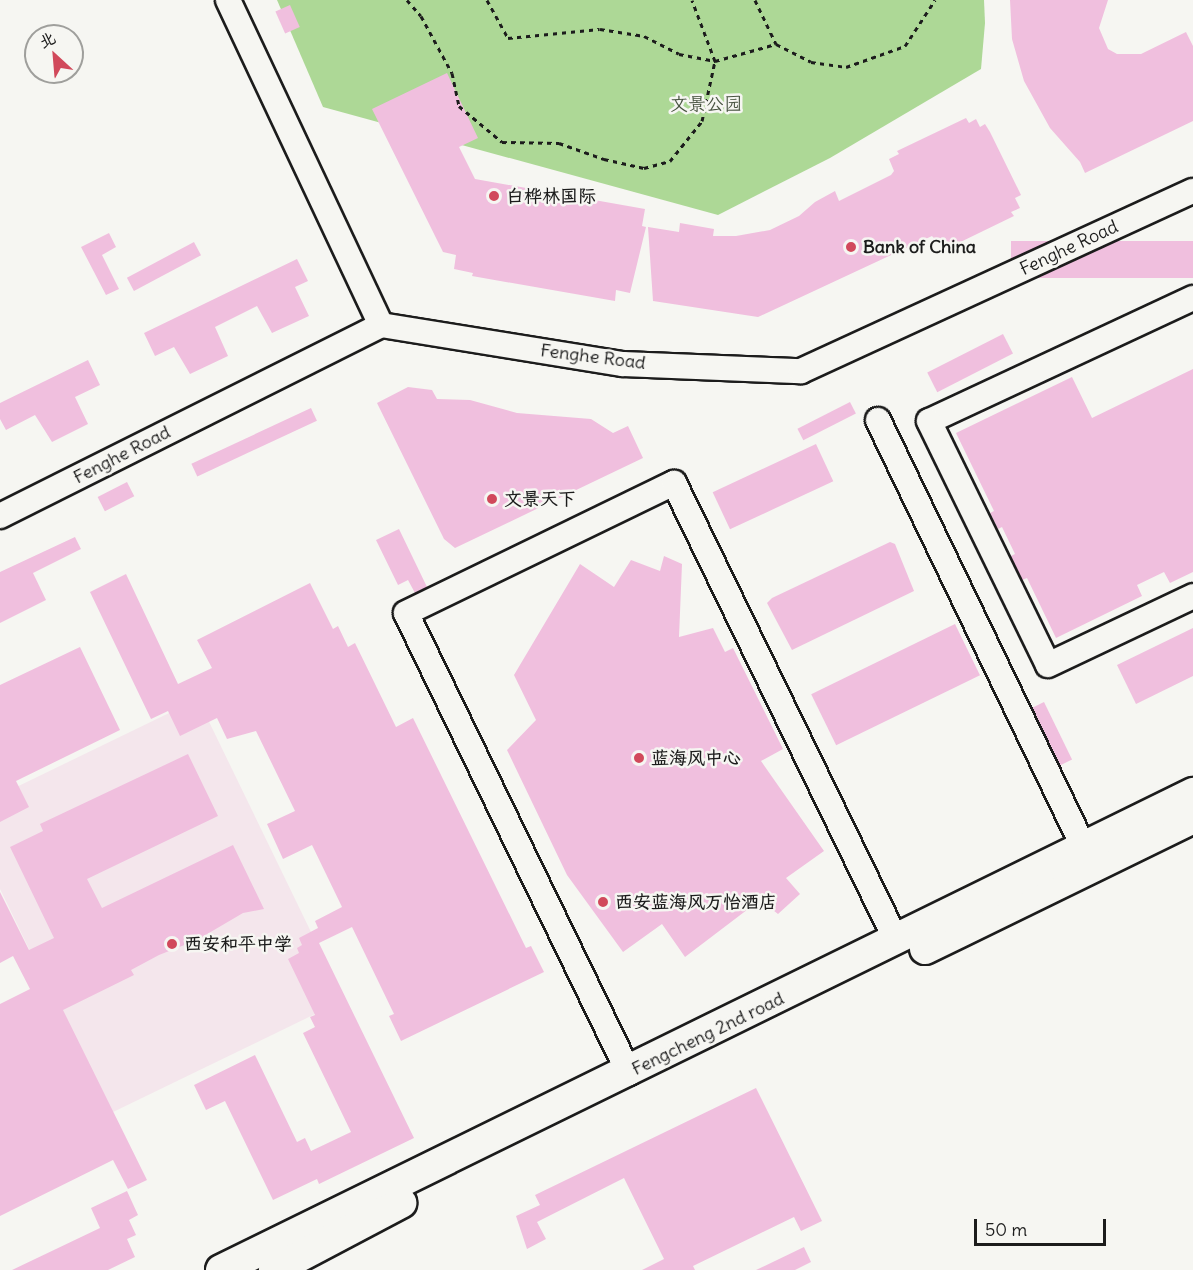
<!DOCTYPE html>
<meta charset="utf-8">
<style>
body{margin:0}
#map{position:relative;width:1193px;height:1270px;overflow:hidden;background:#f6f6f2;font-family:Delius,"LXGW WenKai TC",sans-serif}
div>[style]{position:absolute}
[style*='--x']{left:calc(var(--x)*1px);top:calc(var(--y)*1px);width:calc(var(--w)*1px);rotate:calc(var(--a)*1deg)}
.built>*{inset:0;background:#f4e6ec}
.green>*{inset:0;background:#add896}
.building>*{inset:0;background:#f0bfde;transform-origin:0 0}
.path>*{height:3px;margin-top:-1.5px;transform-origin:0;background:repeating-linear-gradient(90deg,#1c1c1c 0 4.5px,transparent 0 9px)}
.roads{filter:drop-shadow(2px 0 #1c1c1c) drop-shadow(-2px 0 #1c1c1c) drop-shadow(0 2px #1c1c1c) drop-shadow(0 -2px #1c1c1c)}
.minor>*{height:24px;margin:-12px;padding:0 12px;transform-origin:12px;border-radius:12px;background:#f6f6f2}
.major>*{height:30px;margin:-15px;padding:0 15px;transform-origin:15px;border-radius:15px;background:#f6f6f2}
.dots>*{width:16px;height:16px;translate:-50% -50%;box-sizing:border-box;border:3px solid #f6f6f2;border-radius:50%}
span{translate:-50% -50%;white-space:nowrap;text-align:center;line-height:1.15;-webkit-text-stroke:5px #f6f6f2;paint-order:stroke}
.park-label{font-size:18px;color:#485441}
.poi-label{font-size:18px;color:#1c1c1c;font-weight:700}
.left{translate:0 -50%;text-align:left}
.street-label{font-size:18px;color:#1c1c1c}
.north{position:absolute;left:24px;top:24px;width:60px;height:60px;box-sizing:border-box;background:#f6f6f2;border:2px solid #9f9f9c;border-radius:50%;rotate:334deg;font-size:16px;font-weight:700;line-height:24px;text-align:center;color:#1c1c1c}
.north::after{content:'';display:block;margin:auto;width:21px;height:27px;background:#d1495b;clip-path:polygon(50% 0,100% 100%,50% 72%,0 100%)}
.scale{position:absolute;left:974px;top:1219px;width:132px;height:27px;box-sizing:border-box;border:3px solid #1c1c1c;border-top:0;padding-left:8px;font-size:18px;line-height:21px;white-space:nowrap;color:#1c1c1c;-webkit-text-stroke:4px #f6f6f2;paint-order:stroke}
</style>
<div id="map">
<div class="built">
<div style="clip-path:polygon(198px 699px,344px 1000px,109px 1114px,0 889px,0 795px)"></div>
</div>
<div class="green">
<div style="clip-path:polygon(277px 0,984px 0,985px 23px,981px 69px,830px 158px,718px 215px,323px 107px)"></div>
</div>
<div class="building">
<div style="clip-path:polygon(1010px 0,1108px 0,1099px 28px,1108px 49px,1117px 54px,1141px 54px,1186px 32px,1193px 46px,1193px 121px,1085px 173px,1080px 162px,1050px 128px,1024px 81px,1012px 39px)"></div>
<div style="left:290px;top:5px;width:24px;height:16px;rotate:66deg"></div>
<div style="clip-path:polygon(447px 73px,478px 138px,459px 147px,475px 179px,645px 209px,642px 226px,646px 227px,630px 293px,616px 290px,615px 301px,472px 276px,473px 273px,454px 269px,456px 255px,443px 252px,372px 109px)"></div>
<div style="clip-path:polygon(966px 118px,969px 123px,976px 119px,980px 127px,985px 124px,990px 132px,1021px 195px,1015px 198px,1020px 208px,1011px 212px,1014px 216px,944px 250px,932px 236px,758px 317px,653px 301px,648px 227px,679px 232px,680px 223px,714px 229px,713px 236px,736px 236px,770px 230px,799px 216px,815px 202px,835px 191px,839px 201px,891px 175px,894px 171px,889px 159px,899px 154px,897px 151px)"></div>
<div style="clip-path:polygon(109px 233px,116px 247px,102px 255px,119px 289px,106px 295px,81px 247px)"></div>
<div style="left:1193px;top:241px;width:37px;height:182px;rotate:90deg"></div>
<div style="left:194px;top:242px;width:15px;height:76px;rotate:62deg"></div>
<div style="clip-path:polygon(297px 259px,308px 281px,295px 287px,309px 316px,272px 333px,257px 306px,215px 327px,228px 356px,190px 374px,174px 347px,155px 356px,144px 333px)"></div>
<div style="left:1003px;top:334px;width:22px;height:85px;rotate:63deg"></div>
<div style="clip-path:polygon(88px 360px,100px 385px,75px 397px,88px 424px,52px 442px,35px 415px,6px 430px,0 419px,0 403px)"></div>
<div style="clip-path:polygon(1193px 369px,1193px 572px,1170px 583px,1164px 572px,1137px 585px,1142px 596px,1056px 638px,1027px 578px,1022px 580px,1011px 556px,1015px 554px,1002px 527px,998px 529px,990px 513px,994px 511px,956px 433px,1072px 377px,1092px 418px)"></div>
<div style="clip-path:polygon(408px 387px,432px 390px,437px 399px,470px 400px,517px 413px,591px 419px,613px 433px,628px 426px,643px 458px,455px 548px,444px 539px,377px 403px)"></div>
<div style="left:850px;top:402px;width:13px;height:59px;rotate:63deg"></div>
<div style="left:311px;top:408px;width:14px;height:132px;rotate:65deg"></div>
<div style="left:816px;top:444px;width:41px;height:114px;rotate:65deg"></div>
<div style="left:127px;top:482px;width:16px;height:33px;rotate:63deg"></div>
<div style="clip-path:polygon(399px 529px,427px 587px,415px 593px,408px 580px,398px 585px,376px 540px)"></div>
<div style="clip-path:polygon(75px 537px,81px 549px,33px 573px,46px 600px,0 623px,0 572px)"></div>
<div style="clip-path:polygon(890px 542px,895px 544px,914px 591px,792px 650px,767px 603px,772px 598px)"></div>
<div style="clip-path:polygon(664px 556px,682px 564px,679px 637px,713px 628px,725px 652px,733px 648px,783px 749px,761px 761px,824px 851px,786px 878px,800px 894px,778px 914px,760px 900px,685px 957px,662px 924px,623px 952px,567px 875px,507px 750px,536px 720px,514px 675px,580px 564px,614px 587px,631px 560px,660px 571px)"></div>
<div style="clip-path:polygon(126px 574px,178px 684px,212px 668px,197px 640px,310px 583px,333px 629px,338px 626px,348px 647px,355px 643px,396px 727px,413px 718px,526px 948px,531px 946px,544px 972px,401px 1041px,389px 1016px,394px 1014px,352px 927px,319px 943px,414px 1138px,319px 1184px,317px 1179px,273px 1200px,225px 1101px,206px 1110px,194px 1085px,255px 1055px,297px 1142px,305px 1138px,311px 1151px,351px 1132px,303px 1033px,315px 1027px,310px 1017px,315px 1015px,288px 959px,299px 953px,297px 948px,302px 945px,299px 938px,318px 928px,315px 921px,342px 907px,312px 845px,283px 859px,267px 824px,295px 811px,256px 731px,227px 739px,217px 718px,180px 736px,168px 711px,151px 719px,90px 592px)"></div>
<div style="left:955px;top:624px;width:57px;height:160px;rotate:64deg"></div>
<div style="clip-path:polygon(1193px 628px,1193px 676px,1136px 704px,1117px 665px)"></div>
<div style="clip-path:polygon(80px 647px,120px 730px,16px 781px,29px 807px,0 822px,0 685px)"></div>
<div style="left:1044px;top:702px;width:64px;height:13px;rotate:64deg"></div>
<div style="clip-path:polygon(188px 754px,218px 816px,87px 879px,102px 908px,233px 845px,264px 909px,243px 913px,197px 940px,159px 955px,131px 970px,134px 975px,63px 1010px,147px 1180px,128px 1189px,113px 1160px,0 1216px,0 1004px,30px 989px,13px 956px,0 963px,0 892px,29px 950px,54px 938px,10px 847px,43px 831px,40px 824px)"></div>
<div style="clip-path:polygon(756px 1088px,822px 1221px,801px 1231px,794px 1217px,693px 1266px,695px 1270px,642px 1270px,664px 1259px,624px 1178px,537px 1222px,546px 1239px,527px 1249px,516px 1216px,540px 1205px,535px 1195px)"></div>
<div style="clip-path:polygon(127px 1191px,138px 1215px,129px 1220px,136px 1235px,127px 1239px,135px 1257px,108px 1270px,12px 1270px,100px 1228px,91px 1208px)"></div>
<div style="clip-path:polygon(804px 1247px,811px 1262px,795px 1270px,756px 1270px)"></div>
</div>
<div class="path">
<div style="--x:407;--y:0;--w:21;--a:49"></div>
<div style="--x:421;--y:16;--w:65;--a:61.5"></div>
<div style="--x:452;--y:73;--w:34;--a:78"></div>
<div style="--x:459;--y:106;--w:56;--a:39.9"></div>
<div style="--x:502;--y:142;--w:57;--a:1"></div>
<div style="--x:559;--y:143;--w:48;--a:19.6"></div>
<div style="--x:604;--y:159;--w:41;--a:12.7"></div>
<div style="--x:644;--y:168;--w:27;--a:-15"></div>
<div style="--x:670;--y:161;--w:51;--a:-51.3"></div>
<div style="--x:702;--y:121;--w:61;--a:-77.8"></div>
<div style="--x:715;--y:61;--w:65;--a:-110.7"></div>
<div style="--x:487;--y:0;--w:43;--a:61.1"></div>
<div style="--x:508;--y:38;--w:92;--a:-5.6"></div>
<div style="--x:600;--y:29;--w:45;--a:9"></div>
<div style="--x:644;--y:36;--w:39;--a:27"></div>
<div style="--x:679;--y:54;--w:37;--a:11"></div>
<div style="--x:715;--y:61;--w:63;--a:-15.6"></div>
<div style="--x:755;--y:0;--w:49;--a:64.5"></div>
<div style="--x:776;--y:44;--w:39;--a:27"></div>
<div style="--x:811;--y:62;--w:35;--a:8"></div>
<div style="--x:846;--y:67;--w:63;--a:-19.6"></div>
<div style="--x:905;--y:46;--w:55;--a:-56.9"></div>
</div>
<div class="roads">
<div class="minor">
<div style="--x:228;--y:0;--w:359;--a:64.8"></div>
<div style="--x:1193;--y:298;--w:291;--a:155"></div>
<div style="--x:929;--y:421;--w:271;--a:64"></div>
<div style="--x:1048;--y:665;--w:161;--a:-25.4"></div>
<div style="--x:878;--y:420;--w:492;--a:64.3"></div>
<div style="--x:0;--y:516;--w:426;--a:-26.6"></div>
<div style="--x:381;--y:325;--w:245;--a:9.2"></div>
<div style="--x:623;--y:364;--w:178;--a:2.3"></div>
<div style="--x:801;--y:371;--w:431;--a:-24.7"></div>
<div style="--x:629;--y:1073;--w:511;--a:-115.86"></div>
<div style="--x:406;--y:613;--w:298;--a:-25.9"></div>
<div style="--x:674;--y:483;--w:508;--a:64.09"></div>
</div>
<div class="major">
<div style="--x:925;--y:949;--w:298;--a:-26"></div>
<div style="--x:221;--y:1270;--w:1083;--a:-26.14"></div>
<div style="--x:274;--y:1270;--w:144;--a:-27.8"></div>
</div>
</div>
<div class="dots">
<div style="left:494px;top:196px;background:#d1495b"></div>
<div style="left:851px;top:247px;background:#d1495b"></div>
<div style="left:492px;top:499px;background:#d1495b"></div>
<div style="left:639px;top:758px;background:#d1495b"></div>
<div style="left:603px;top:902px;background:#d1495b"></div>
<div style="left:172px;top:944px;background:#d1495b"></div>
</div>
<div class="park-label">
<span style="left:706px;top:104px">文景公园</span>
</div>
<div class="poi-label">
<span class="left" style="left:506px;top:196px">白桦林国际</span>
<span class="left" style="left:863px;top:247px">Bank of China</span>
<span class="left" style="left:504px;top:499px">文景天下</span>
<span class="left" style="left:651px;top:758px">蓝海风中心</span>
<span class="left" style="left:615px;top:902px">西安蓝海风万怡酒店</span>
<span class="left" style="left:184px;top:944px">西安和平中学</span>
</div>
<div class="street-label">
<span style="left:1069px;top:248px;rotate:-25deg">Fenghe Road</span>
<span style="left:593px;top:357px;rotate:7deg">Fenghe Road</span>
<span style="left:122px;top:455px;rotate:-27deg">Fenghe Road</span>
<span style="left:708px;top:1034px;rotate:-26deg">Fengcheng 2nd road</span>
</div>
<div class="north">北</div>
<div class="scale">50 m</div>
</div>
